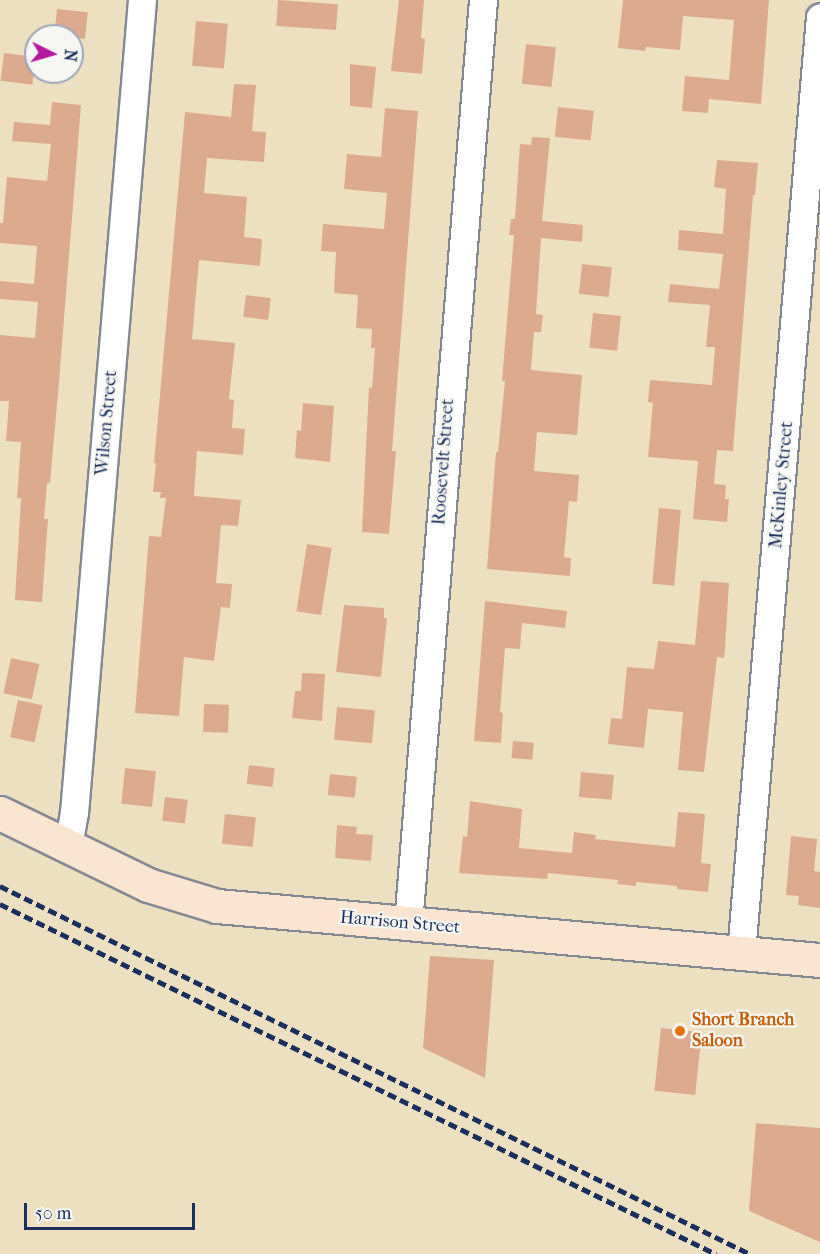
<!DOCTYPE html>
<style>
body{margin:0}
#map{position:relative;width:820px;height:1254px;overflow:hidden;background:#ede0c1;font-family:"IM FELL French Canon",serif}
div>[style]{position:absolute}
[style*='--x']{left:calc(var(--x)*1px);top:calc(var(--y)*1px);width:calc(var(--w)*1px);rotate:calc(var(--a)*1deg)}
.building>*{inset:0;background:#dcab8f;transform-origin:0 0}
.roads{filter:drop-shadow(2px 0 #848890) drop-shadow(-2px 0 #848890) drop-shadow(0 2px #848890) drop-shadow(0 -2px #848890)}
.minor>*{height:27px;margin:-13.5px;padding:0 13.5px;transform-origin:13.5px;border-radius:13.5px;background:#fff}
.secondary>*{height:33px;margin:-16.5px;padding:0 16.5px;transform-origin:16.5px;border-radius:16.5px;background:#fce5d0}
.rail>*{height:4.5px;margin-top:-2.25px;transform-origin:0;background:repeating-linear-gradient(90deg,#1b2f5e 0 9px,transparent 0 13.5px)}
.dots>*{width:16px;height:16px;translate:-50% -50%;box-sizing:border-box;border:3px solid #f6f6f2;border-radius:50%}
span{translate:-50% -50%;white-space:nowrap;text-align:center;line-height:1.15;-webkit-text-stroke:4.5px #f6f6f2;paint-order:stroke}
.street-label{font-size:18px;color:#1b2f5e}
.food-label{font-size:18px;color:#c56008;font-weight:700}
.left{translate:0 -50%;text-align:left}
.north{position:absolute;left:24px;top:24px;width:60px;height:60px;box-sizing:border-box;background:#f6f6f2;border:2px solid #9ea6b7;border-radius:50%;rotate:95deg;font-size:16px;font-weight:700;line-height:24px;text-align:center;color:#1b2f5e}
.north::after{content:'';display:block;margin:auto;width:21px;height:27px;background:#b5179e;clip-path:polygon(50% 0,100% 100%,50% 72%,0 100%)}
.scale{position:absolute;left:24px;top:1203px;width:171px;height:27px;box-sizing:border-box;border:3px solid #1b2f5e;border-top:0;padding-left:8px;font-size:18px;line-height:21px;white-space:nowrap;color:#1b2f5e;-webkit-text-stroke:4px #f6f6f2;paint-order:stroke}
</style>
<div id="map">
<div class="building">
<div style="left:278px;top:0;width:60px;height:26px;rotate:4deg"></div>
<div style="clip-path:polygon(399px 0,424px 0,421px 38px,425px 39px,422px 74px,391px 71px)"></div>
<div style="clip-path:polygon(623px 0,769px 0,761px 104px,709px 99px,708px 113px,682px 111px,685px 76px,729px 80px,734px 20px,683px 16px,680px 50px,646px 47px,645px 51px,618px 48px)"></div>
<div style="left:57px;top:9px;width:31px;height:27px;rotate:6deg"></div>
<div style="left:196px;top:21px;width:32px;height:45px;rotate:5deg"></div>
<div style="left:526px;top:44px;width:30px;height:40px;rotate:6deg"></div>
<div style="left:4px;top:53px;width:32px;height:28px;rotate:7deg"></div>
<div style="clip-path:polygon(350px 64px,376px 67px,372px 108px,350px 106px)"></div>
<div style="clip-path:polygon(234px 84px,256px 85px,252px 131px,266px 132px,264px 162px,207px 158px,204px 193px,247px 197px,244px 237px,262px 239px,260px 266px,199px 260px,192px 339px,235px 343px,229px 399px,234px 400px,232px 428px,245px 429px,243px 455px,197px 451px,194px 496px,241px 500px,238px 526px,221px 525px,216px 583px,232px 584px,230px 608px,221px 607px,214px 661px,184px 657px,179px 716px,135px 713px,149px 536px,161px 537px,166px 498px,160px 498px,161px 492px,153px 492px,156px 463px,154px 463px,185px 112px,231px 117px)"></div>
<div style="clip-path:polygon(52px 102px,81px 105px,59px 382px,50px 483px,47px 483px,44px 519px,48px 519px,42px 602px,15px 600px,21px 498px,17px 498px,21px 442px,6px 441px,9px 401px,0 401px,0 335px,35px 338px,38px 302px,0 299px,0 281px,34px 284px,37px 246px,0 243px,0 223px,3px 223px,7px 177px,47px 181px,51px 144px,12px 141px,14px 122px,50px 125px)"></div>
<div style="left:558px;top:107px;width:36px;height:30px;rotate:6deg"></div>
<div style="clip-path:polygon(385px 108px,418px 111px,392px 451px,396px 451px,389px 534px,362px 532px,369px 387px,372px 388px,375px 348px,371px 348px,372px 329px,356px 328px,358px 295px,334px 293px,336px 252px,321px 251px,323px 224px,384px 229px,387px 193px,344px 189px,347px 154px,381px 157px)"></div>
<div style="clip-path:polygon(532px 137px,550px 138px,542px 221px,583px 225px,582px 242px,541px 238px,536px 314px,543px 315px,541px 332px,534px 332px,531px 370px,582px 375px,577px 435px,537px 432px,534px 471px,579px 475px,577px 502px,569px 501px,564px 557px,571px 558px,570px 576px,487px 569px,496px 452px,498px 452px,505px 381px,502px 381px,514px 235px,509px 235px,511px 219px,515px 219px,520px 144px,531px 145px)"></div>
<div style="clip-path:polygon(717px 160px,758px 163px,755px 195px,753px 195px,733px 451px,717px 450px,714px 484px,726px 485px,725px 499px,729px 499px,727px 522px,693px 519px,698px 461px,648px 457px,653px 403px,648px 402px,650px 380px,712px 385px,715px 347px,706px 347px,710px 305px,668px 302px,670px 284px,719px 289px,723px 254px,678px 250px,679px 230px,723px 234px,726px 189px,714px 187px)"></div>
<div style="left:582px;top:264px;width:30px;height:30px;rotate:6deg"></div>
<div style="left:246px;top:295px;width:25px;height:22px;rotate:7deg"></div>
<div style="left:593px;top:313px;width:28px;height:35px;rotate:6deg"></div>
<div style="clip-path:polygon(303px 403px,334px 406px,330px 462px,295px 458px,297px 430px,301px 431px)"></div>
<div style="left:659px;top:508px;width:22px;height:76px;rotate:5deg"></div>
<div style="left:307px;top:544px;width:25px;height:68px;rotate:9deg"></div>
<div style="clip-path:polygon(701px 581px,729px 583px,725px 648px,724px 658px,717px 657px,704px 772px,678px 770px,683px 712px,648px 709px,644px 748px,608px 744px,611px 718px,622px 719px,627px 667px,654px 669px,658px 641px,695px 645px)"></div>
<div style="clip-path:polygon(485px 601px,567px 611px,565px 628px,522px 623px,520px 649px,505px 648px,500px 712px,503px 713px,501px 743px,474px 741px)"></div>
<div style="clip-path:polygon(344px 605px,384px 608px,384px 618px,387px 618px,381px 677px,336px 672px)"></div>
<div style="left:11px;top:658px;width:29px;height:36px;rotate:12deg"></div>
<div style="clip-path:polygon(302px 673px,325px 674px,322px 721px,292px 718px,295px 691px,301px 691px)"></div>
<div style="left:18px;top:700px;width:25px;height:38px;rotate:12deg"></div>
<div style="left:204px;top:704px;width:25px;height:28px;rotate:2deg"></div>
<div style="left:337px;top:707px;width:38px;height:33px;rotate:5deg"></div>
<div style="left:513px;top:741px;width:21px;height:17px;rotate:5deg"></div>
<div style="left:249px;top:765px;width:26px;height:19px;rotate:7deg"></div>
<div style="left:125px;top:768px;width:31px;height:36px;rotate:6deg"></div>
<div style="left:581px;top:772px;width:33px;height:25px;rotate:5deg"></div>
<div style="left:330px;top:774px;width:27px;height:21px;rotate:6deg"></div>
<div style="left:165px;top:797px;width:23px;height:24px;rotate:7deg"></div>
<div style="clip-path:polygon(470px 801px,522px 809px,519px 848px,572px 853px,574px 832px,596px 835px,595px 839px,675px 847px,678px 812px,705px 814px,701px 863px,711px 864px,708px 892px,677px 889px,677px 886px,636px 882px,636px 886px,617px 884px,618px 880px,548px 873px,547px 879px,459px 873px,463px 836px,467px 837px)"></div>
<div style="left:225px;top:814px;width:31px;height:30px;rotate:6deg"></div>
<div style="clip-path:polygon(337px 825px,357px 827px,356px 834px,373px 835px,371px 861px,335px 858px)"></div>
<div style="clip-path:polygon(791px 836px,817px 839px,814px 871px,820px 872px,820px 908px,798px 905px,799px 896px,786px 895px)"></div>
<div style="clip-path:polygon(430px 956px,494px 960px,485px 1078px,423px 1048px)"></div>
<div style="left:661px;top:1028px;width:41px;height:63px;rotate:6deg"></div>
<div style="clip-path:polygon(756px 1123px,820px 1128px,820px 1242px,749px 1211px)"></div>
</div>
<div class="roads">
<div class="minor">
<div style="--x:68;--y:846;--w:34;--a:-80"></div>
<div style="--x:74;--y:813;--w:816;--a:-85.22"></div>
<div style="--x:408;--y:924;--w:927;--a:-85.36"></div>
<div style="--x:741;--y:953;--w:939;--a:-85.18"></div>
</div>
<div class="secondary">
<div style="--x:0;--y:813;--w:165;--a:25.9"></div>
<div style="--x:148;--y:885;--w:72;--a:16.9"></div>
<div style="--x:217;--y:906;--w:605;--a:5.12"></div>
</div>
</div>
<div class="rail">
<div style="--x:0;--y:886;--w:835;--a:26.14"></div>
<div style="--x:0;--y:904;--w:797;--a:26.05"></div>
</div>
<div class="dots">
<div style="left:680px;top:1031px;background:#e8710a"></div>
</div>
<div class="street-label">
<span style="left:107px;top:423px;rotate:-85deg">Wilson Street</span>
<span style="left:444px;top:462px;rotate:-86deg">Roosevelt Street</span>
<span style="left:782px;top:485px;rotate:-85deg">McKinley Street</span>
<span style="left:400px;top:923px;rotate:5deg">Harrison Street</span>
</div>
<div class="food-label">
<span class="left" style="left:692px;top:1031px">Short Branch<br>Saloon</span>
</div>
<div class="north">N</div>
<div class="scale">50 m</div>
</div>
